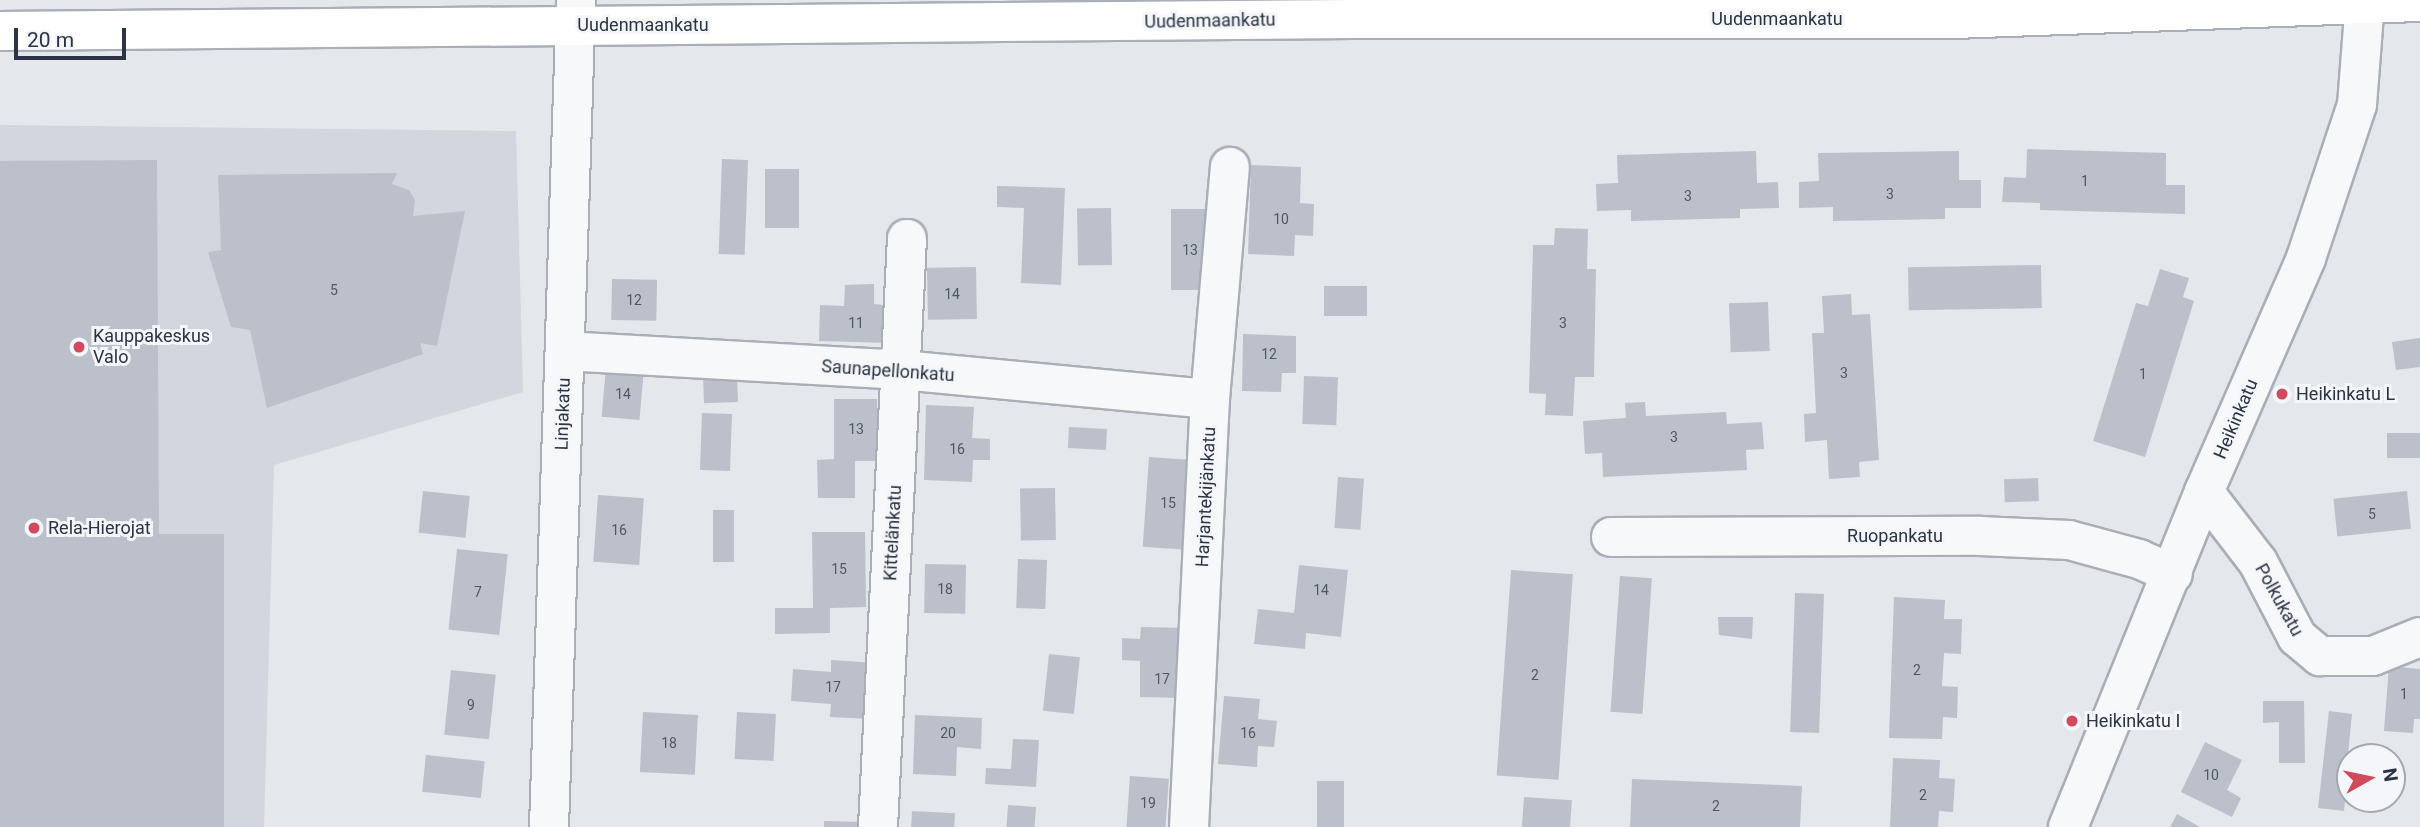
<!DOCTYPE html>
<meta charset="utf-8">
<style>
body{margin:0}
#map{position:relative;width:2420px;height:827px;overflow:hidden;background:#e4e7ec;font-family:Roboto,sans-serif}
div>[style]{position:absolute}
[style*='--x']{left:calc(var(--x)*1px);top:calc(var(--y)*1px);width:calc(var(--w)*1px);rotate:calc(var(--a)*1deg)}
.built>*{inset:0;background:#d2d6de}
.building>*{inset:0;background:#bbc0ca;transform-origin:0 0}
.roads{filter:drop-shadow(2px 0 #a9aeb7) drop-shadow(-2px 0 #a9aeb7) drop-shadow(0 2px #a9aeb7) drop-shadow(0 -2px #a9aeb7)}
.minor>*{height:38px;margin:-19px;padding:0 19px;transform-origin:19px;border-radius:19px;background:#f7f8fa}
.major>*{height:38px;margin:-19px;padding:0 19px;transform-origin:19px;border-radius:19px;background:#fff}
.dots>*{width:19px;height:19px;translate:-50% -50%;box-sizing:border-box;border:4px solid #f4f6f9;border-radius:50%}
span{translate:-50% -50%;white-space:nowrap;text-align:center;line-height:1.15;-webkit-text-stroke:6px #f4f6f9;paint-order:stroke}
.number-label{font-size:14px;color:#4f5766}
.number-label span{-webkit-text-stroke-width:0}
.street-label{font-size:18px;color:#2b3445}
.poi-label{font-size:18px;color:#2b3445}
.left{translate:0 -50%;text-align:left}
.north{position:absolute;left:2336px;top:743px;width:70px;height:70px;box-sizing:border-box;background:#f4f6f9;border:2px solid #a4a8b1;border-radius:50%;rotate:81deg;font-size:19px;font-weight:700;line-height:28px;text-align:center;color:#2b3445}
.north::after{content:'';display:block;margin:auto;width:24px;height:32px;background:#d1495b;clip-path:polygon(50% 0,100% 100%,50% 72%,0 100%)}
.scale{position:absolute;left:14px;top:28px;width:112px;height:32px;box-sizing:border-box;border:4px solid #2b3445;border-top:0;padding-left:9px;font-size:21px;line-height:24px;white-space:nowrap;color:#2b3445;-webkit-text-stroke:5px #f4f6f9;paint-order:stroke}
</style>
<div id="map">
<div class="built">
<div style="clip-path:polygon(0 125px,516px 131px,523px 392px,274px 465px,264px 827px,0 827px)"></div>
</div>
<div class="building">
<div style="clip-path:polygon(2027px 149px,2166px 153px,2166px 185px,2185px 185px,2185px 214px,2040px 210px,2040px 203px,2002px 202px,2004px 177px,2026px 178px)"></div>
<div style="clip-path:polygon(1756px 151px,1757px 183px,1778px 182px,1779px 208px,1740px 209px,1740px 218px,1631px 221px,1631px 210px,1597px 211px,1596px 184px,1618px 183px,1617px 155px)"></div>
<div style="clip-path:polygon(1959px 151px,1959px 180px,1981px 180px,1981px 208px,1945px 208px,1945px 219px,1833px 221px,1833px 207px,1799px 208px,1799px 182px,1819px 181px,1818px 153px)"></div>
<div style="left:722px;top:159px;width:26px;height:95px;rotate:2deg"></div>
<div style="clip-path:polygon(157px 160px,159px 534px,224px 534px,224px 827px,0 827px,0 161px)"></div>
<div style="clip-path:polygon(1251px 165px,1301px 167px,1300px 203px,1314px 204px,1313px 236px,1295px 235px,1294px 256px,1248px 254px)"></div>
<div style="left:765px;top:169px;width:34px;height:59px"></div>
<div style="clip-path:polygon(397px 173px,392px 184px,409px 190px,415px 200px,413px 216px,465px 211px,437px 346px,420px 343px,423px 354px,267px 408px,250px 330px,231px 327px,208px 252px,221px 250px,218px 175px)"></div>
<div style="clip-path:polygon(997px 186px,1065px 188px,1061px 285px,1021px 283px,1024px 208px,997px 207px)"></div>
<div style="left:1111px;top:208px;width:57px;height:34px;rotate:89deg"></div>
<div style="left:1171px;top:209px;width:38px;height:81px"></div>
<div style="clip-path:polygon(1555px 228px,1588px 229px,1587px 269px,1596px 269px,1594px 377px,1575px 377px,1573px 416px,1545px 415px,1546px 394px,1529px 393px,1533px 245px,1554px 245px)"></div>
<div style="left:2041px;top:265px;width:43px;height:133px;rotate:89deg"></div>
<div style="left:976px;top:267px;width:52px;height:49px;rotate:89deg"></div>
<div style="clip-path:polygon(2160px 269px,2189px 278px,2183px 297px,2194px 301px,2145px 457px,2093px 441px,2136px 303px,2148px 306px)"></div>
<div style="left:612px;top:279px;width:45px;height:41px;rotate:1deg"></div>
<div style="clip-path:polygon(874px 284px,874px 304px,895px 306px,892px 343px,819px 341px,820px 305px,844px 306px,845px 285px)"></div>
<div style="left:1324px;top:286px;width:43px;height:30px"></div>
<div style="clip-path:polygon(1851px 294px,1852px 315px,1870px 314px,1879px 460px,1859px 462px,1860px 477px,1829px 479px,1827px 440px,1805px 442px,1804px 414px,1816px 413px,1812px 333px,1824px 333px,1822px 296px)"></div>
<div style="left:1768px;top:302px;width:49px;height:39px;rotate:88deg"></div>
<div style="clip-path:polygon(1243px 334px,1296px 336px,1296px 373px,1282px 373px,1281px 392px,1242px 391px)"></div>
<div style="clip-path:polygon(2420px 338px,2420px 367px,2396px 370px,2392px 342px)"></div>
<div style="left:606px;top:367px;width:38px;height:50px;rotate:5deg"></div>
<div style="left:737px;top:374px;width:28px;height:34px;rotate:88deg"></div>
<div style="left:1304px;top:376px;width:34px;height:48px;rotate:2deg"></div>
<div style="clip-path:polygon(834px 399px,877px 399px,878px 461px,855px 461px,855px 498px,818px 498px,817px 460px,834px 459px)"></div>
<div style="clip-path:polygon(1645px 402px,1646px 416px,1726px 412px,1727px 424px,1762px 422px,1764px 449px,1746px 450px,1747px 470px,1603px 477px,1602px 453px,1585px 454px,1583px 421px,1626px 418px,1625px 403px)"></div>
<div style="clip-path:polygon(926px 405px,974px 407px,972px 438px,990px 439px,990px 460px,973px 460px,972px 482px,924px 480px)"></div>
<div style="left:702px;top:413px;width:30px;height:57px;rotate:2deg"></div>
<div style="left:1069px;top:427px;width:38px;height:21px;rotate:3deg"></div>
<div style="left:2420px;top:433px;width:25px;height:33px;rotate:90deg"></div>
<div style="left:1149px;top:457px;width:43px;height:90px;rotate:4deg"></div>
<div style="left:1338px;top:477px;width:26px;height:51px;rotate:4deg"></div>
<div style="left:2038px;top:478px;width:23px;height:34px;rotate:88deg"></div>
<div style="left:1055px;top:488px;width:52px;height:35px;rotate:89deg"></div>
<div style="left:423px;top:491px;width:47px;height:42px;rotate:6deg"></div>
<div style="left:2407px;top:491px;width:38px;height:74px;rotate:84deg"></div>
<div style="left:598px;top:495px;width:46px;height:67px;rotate:4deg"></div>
<div style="left:713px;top:510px;width:21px;height:52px"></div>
<div style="clip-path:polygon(812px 532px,865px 532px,866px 607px,830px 608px,830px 633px,775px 634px,775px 608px,813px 608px)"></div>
<div style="left:457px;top:549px;width:51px;height:81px;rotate:6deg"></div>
<div style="left:1018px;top:559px;width:29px;height:49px;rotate:2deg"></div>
<div style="left:925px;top:564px;width:41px;height:49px;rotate:1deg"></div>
<div style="clip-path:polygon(1299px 565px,1348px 570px,1341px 637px,1306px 633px,1305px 649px,1254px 644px,1258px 609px,1294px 613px)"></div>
<div style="left:1511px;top:570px;width:62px;height:206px;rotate:4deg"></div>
<div style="left:1620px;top:576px;width:32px;height:136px;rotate:4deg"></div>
<div style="left:1795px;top:593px;width:29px;height:139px;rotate:2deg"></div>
<div style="clip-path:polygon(1894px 597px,1945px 600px,1944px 619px,1962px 619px,1961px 654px,1944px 653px,1942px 686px,1958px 687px,1957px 718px,1943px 717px,1942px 739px,1889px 738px)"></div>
<div style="clip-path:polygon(1718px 617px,1753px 617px,1752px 639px,1719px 635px)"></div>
<div style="clip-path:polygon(1141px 627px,1185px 628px,1183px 698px,1140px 697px,1140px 661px,1122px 660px,1122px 638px,1140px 639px)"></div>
<div style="left:1049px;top:654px;width:31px;height:57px;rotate:6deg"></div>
<div style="clip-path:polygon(831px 660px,876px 663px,872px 719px,830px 717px,831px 704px,791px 701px,793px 669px,831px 672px)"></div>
<div style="clip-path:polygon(2389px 666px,2420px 669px,2420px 719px,2414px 719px,2413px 733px,2384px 731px)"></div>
<div style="left:451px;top:670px;width:45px;height:65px;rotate:6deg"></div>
<div style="clip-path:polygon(1224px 696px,1260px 699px,1258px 719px,1277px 721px,1274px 747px,1258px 746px,1257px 767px,1218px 764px)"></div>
<div style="clip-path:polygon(2263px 701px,2304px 701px,2305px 763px,2279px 763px,2279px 722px,2263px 723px)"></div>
<div style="clip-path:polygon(2329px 711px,2352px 714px,2346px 774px,2350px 774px,2350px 801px,2345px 800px,2344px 811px,2318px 808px)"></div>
<div style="left:643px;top:712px;width:55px;height:60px;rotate:3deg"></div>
<div style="left:737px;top:712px;width:39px;height:47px;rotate:3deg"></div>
<div style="clip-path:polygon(915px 715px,982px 718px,981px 749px,957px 747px,956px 776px,913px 774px)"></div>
<div style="clip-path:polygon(1013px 739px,1039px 740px,1036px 787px,985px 784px,986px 768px,1011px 769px)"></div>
<div style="clip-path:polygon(2205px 742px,2242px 760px,2227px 790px,2241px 798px,2232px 817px,2181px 792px)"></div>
<div style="left:426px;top:755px;width:59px;height:37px;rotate:6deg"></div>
<div style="clip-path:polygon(1893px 758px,1940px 760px,1939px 778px,1955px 779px,1953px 812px,1939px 811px,1938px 827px,1890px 827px)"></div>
<div style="left:1130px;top:776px;width:39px;height:51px;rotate:4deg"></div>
<div style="clip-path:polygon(1632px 779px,1802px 786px,1800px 827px,1630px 827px)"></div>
<div style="left:1317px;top:781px;width:27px;height:46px"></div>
<div style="left:1524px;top:797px;width:48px;height:30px;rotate:4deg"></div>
<div style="left:1008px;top:805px;width:28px;height:22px;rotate:4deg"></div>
<div style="left:912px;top:811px;width:43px;height:16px;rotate:3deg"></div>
<div style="clip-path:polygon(2177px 814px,2200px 827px,2170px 827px)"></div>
<div style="clip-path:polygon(824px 821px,866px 822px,866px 827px,824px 827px)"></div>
</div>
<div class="roads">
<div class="minor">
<div style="--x:565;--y:351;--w:338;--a:3.2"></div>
<div style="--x:902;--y:370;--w:309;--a:5.4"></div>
<div style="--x:2204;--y:492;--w:88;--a:52.4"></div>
<div style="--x:2258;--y:562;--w:85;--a:62.5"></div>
<div style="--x:2297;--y:637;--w:30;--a:40"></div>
<div style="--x:2320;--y:656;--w:53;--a:0"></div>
<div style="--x:2373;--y:656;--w:51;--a:-22"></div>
<div style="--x:1611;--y:537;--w:369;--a:-0.2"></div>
<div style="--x:1980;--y:536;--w:89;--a:2.6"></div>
<div style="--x:2069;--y:540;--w:73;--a:15.2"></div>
<div style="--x:2139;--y:559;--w:37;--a:24"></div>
<div style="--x:549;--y:827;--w:827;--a:-88.13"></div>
<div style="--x:878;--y:827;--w:589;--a:-87.18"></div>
<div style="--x:1189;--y:827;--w:429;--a:-87.2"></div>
<div style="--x:1210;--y:399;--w:233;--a:-85.1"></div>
<div style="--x:2068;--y:827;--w:362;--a:-67.9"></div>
<div style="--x:2204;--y:492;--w:255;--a:-66.4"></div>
<div style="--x:2306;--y:258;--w:161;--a:-71.6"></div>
<div style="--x:2357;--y:105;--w:105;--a:-85.6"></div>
</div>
<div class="major">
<div style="--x:0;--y:31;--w:1352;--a:-0.51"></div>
<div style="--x:1352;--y:19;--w:602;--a:0"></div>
<div style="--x:1954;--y:19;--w:466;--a:-2.1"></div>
</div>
</div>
<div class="dots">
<div style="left:79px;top:347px;background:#d1495b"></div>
<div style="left:2282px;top:394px;background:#d1495b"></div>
<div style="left:34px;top:528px;background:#d1495b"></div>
<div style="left:2072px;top:721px;background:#d1495b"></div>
</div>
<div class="number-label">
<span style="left:2085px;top:181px">1</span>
<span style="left:1890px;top:194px">3</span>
<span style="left:1688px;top:196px">3</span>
<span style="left:1281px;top:219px">10</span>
<span style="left:1190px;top:250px">13</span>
<span style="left:334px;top:290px">5</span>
<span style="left:952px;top:294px">14</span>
<span style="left:634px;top:300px">12</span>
<span style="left:856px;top:323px">11</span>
<span style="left:1563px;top:323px">3</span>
<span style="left:1269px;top:354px">12</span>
<span style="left:1844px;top:373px">3</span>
<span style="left:2143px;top:374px">1</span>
<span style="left:623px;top:394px">14</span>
<span style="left:856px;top:429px">13</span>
<span style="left:1674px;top:437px">3</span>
<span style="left:957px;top:449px">16</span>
<span style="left:1168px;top:503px">15</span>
<span style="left:2372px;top:514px">5</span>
<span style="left:619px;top:530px">16</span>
<span style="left:839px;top:569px">15</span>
<span style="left:945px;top:589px">18</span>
<span style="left:1321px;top:590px">14</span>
<span style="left:478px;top:592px">7</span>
<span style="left:1917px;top:670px">2</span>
<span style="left:1535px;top:675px">2</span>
<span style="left:1162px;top:679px">17</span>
<span style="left:833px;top:687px">17</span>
<span style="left:2404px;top:694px">1</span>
<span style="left:471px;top:705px">9</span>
<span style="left:948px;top:733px">20</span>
<span style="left:1248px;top:733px">16</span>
<span style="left:669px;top:743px">18</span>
<span style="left:2211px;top:775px">10</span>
<span style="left:1923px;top:795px">2</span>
<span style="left:1148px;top:803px">19</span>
<span style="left:1716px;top:806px">2</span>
</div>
<div class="street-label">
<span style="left:1777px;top:19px">Uudenmaankatu</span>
<span style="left:1210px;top:21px;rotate:-1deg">Uudenmaankatu</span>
<span style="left:643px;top:25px">Uudenmaankatu</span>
<span style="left:888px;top:371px;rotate:4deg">Saunapellonkatu</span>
<span style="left:563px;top:414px;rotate:-88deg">Linjakatu</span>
<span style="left:2236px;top:419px;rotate:-67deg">Heikinkatu</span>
<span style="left:1206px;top:497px;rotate:-87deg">Harjantekijänkatu</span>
<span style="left:893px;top:533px;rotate:-87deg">Kittelänkatu</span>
<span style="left:1895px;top:536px">Ruopankatu</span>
<span style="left:2279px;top:600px;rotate:61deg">Polkukatu</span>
</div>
<div class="poi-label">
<span class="left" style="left:93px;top:347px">Kauppakeskus<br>Valo</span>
<span class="left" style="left:2296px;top:394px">Heikinkatu L</span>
<span class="left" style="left:48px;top:528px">Rela-Hierojat</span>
<span class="left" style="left:2086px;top:721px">Heikinkatu I</span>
</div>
<div class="north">N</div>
<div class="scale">20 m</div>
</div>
